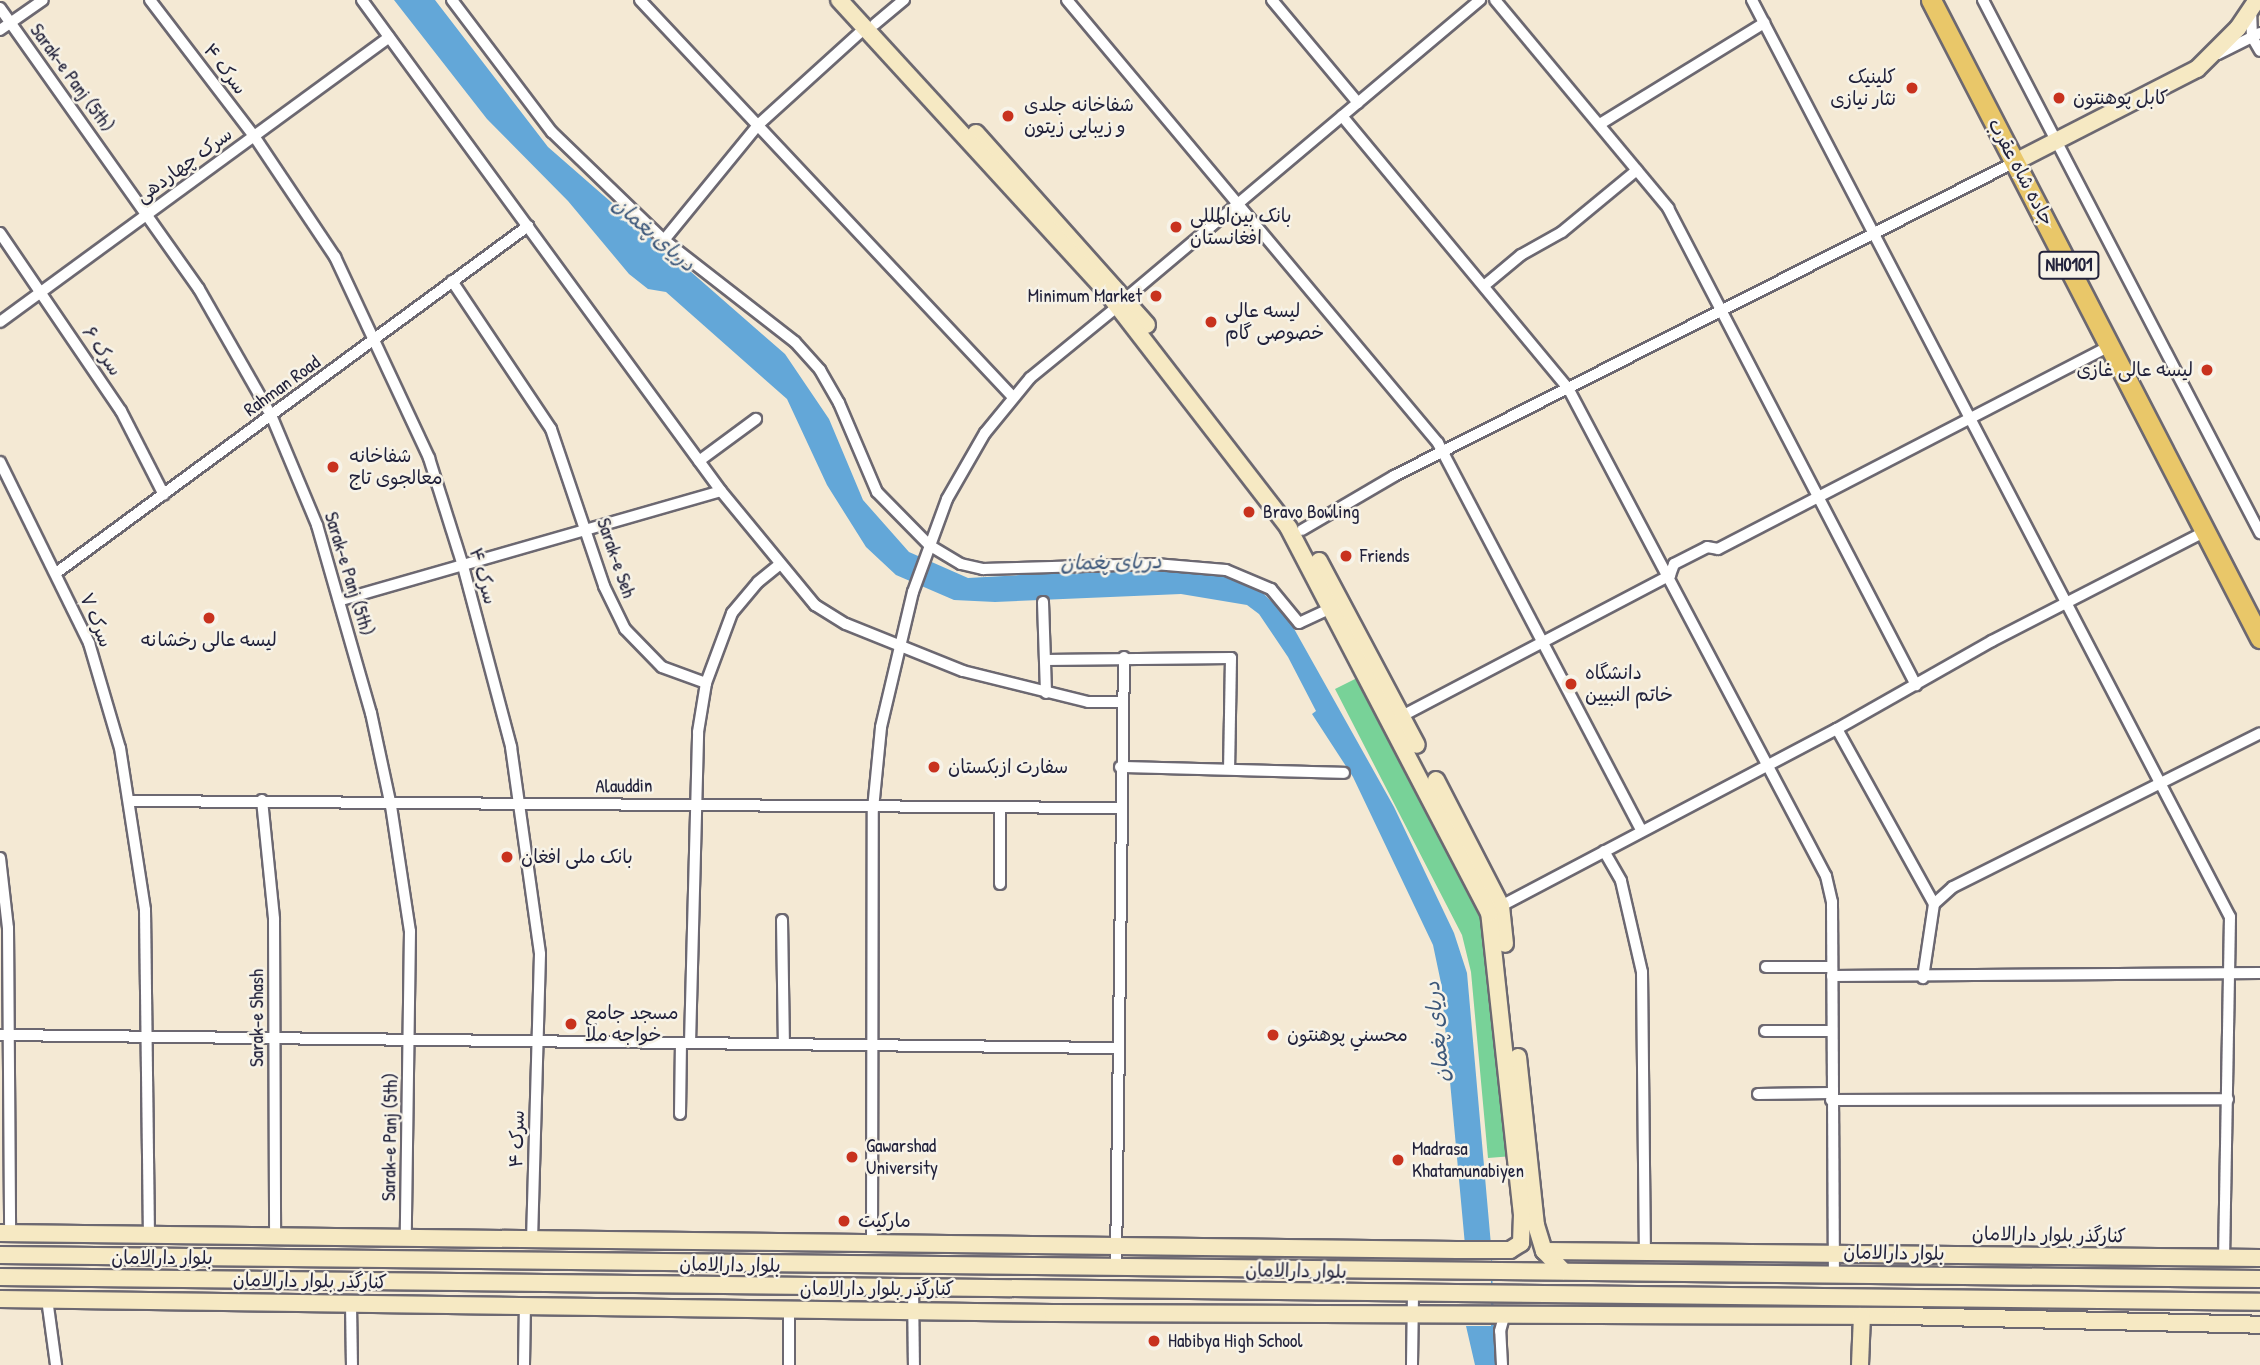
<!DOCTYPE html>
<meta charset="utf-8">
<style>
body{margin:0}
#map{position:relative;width:2260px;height:1365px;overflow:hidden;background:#f4e9d4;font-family:"Patrick Hand","Playpen Sans Arabic",sans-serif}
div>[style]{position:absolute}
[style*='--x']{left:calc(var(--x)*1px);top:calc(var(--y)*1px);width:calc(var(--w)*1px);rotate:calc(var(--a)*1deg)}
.green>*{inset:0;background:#78d298}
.water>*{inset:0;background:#63a7d8}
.pier>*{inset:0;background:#f4e9d4;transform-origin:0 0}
.roads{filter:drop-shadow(2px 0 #6c6871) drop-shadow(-2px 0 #6c6871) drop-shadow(0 2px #6c6871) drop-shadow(0 -2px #6c6871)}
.street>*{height:10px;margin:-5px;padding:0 5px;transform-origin:5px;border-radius:5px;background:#fff}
.secondary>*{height:16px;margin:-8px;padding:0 8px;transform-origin:8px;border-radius:8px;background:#f6e9c3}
.highway>*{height:19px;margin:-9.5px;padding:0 9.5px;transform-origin:9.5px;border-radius:9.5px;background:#e9c769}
.dots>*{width:19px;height:19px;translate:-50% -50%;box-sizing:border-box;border:4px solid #f7f3e8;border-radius:50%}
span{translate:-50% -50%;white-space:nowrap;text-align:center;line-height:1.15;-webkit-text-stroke:5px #f7f3e8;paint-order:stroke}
.shield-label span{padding:2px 5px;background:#f7f3e8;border:2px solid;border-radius:5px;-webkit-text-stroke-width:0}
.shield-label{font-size:18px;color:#22223b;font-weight:700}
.street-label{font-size:19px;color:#22223b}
.poi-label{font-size:19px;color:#22223b}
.right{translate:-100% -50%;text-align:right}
.left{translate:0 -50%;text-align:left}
.water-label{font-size:21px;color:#3c577a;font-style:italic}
</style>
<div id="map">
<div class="green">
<div style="clip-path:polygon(1357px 678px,1477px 903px,1487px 932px,1513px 1156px,1488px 1158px,1471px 972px,1462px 935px,1335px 689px)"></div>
</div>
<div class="water">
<div style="clip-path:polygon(394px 0,435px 0,548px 147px,785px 354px,829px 419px,863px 500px,909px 552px,968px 578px,1166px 567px,1209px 573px,1240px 579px,1261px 591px,1288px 618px,1394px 807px,1454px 933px,1467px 973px,1491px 1245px,1496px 1365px,1475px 1365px,1466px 1326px,1465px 1245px,1441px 983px,1433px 945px,1353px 777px,1312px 714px,1316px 711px,1288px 657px,1259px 614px,1247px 605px,1181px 594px,995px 602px,954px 600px,896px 575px,866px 547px,827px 485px,787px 399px,666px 292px,648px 289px,629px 274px,568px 201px,487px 119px)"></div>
</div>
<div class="pier">
<div style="left:1465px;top:1245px;width:26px;height:81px"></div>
</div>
<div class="roads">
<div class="street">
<div style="--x:150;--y:0;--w:171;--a:52.6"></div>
<div style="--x:254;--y:136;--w:146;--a:56.2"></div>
<div style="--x:335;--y:257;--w:222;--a:64.9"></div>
<div style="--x:429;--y:458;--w:113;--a:72.5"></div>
<div style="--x:463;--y:566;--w:187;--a:75.1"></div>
<div style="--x:511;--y:747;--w:209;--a:82"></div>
<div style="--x:540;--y:954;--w:286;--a:91.6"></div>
<div style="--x:362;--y:0;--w:608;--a:53.83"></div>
<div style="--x:721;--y:491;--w:148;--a:50.5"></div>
<div style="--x:815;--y:605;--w:36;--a:32"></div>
<div style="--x:846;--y:624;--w:126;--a:21.9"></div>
<div style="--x:963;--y:671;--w:129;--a:13.9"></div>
<div style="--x:1088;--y:702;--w:32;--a:0"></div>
<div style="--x:452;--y:0;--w:166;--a:52.9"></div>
<div style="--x:552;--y:132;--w:156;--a:44"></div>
<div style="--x:664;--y:240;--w:166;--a:37.9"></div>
<div style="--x:795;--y:342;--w:38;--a:48"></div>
<div style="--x:820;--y:370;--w:38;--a:60"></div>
<div style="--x:839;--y:403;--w:97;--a:66.9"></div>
<div style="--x:877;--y:492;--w:74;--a:45.5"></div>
<div style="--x:929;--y:545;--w:37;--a:31"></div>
<div style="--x:961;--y:564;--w:23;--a:13"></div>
<div style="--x:983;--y:569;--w:172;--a:-1.7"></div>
<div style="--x:1155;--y:564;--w:71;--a:4.8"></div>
<div style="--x:1226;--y:570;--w:49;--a:22.9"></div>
<div style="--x:1271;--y:589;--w:44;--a:50.5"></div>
<div style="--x:1299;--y:623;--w:35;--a:-25"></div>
<div style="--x:640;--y:0;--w:545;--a:46.79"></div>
<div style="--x:1067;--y:0;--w:578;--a:50.05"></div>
<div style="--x:1438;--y:443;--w:437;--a:62.3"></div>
<div style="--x:1272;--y:0;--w:134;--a:50.1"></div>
<div style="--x:1495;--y:0;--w:271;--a:50.2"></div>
<div style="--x:1668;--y:208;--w:538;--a:62.53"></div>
<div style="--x:1752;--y:0;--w:1034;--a:62.47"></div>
<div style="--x:2230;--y:917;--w:341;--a:91"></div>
<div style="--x:1983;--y:0;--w:601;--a:62.54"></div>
<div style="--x:0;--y:8;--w:344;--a:54.7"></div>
<div style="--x:199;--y:289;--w:145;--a:60.3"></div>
<div style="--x:271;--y:415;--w:119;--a:67.3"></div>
<div style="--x:317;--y:525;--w:196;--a:74"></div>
<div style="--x:371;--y:713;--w:95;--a:77.9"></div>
<div style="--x:391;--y:806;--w:126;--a:81.4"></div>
<div style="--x:410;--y:931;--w:305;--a:90.8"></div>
<div style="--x:2251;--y:9;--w:28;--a:88"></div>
<div style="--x:2252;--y:37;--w:16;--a:60"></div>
<div style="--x:875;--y:24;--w:38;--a:-40"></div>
<div style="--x:0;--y:30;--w:52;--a:-34.9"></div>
<div style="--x:2218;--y:54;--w:47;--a:-26.6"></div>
<div style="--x:1342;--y:116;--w:354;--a:50.3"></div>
<div style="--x:1568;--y:388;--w:552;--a:62.14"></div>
<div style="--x:1826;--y:876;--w:27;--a:77"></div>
<div style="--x:1832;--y:902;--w:372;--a:89.7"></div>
<div style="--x:1600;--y:124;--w:193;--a:-31.6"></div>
<div style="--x:0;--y:233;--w:215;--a:55.8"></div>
<div style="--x:121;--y:411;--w:94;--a:62.9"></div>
<div style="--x:664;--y:240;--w:149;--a:-50.7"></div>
<div style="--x:758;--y:125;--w:144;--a:-42.2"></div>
<div style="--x:452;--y:281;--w:178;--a:56.2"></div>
<div style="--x:551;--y:429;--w:166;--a:71.3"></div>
<div style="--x:604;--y:586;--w:48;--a:64"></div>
<div style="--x:625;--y:629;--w:53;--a:45.8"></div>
<div style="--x:662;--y:667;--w:47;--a:20"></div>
<div style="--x:1485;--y:285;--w:47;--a:-39.8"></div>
<div style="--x:1521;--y:255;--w:47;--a:-29.3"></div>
<div style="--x:1562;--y:232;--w:97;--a:-39.6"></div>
<div style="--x:1126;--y:298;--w:463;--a:-40.1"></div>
<div style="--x:0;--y:322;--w:482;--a:-36.2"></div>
<div style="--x:699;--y:461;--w:71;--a:-36.4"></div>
<div style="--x:0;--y:462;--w:202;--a:63.8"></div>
<div style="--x:89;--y:643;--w:109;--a:73.6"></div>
<div style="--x:120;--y:748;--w:164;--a:81.2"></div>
<div style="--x:145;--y:910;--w:327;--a:89.3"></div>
<div style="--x:1302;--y:530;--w:107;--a:-30.4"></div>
<div style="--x:1394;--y:476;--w:696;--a:-26.82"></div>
<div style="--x:56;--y:573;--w:586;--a:-36.32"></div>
<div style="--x:341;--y:600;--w:395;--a:-16"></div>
<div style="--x:1043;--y:602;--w:91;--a:88.1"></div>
<div style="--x:1045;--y:660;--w:186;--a:-0.6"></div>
<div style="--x:1231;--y:658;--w:111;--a:91"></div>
<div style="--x:1402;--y:716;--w:303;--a:-27.7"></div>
<div style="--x:1670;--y:575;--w:12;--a:-70"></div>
<div style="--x:1674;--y:564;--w:37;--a:-27"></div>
<div style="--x:1707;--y:547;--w:11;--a:10"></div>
<div style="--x:1718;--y:549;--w:443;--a:-27.4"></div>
<div style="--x:1837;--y:729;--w:200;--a:61"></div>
<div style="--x:1934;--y:904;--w:75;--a:98.5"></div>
<div style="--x:1120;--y:767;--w:224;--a:1.5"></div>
<div style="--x:262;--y:800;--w:120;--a:84.2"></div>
<div style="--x:274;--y:919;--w:317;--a:89.8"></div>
<div style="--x:130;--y:801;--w:989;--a:0.41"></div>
<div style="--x:1000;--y:809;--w:75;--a:90"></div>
<div style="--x:1604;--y:851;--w:34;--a:60"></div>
<div style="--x:1621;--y:881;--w:93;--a:77"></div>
<div style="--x:1642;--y:972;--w:280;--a:89.4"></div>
<div style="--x:0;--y:858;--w:70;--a:83.5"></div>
<div style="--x:8;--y:928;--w:305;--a:89.6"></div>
<div style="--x:1934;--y:904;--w:25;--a:-42"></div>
<div style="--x:1953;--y:887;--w:343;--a:-26.6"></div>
<div style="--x:1501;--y:906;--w:380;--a:-27.8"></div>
<div style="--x:1837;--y:729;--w:178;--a:-29.6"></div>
<div style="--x:1992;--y:641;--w:243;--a:-27.2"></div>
<div style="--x:782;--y:920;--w:124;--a:89.1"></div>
<div style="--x:1766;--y:967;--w:66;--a:0"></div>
<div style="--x:1832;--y:976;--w:428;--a:-0.4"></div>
<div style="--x:1765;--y:1031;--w:66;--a:0"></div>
<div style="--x:0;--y:1035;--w:1115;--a:0.67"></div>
<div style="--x:690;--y:1043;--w:311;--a:-88.5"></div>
<div style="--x:698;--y:732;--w:50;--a:-80.7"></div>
<div style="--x:706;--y:683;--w:75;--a:-69.6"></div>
<div style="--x:732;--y:613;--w:40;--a:-50"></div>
<div style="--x:758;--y:582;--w:27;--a:-39"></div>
<div style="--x:1758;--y:1094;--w:73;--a:-0.8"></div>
<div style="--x:1831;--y:1100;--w:397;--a:-0.1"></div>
<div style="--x:680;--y:1114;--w:71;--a:-89.2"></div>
<div style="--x:872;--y:1245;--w:436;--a:-89.9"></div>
<div style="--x:873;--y:809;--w:82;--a:-84.4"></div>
<div style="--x:881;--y:727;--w:139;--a:-76.7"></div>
<div style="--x:913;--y:592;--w:99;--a:-69.9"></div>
<div style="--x:947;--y:499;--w:76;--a:-60.1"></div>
<div style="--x:985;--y:433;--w:71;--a:-50.7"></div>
<div style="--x:1030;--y:378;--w:114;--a:-39.3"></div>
<div style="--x:1116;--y:1266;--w:609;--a:-89.25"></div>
<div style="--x:913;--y:1288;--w:77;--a:89.3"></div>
<div style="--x:47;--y:1299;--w:67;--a:82.2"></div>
<div style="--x:351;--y:1304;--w:61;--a:89.1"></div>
<div style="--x:524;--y:1365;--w:61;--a:-89.1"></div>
<div style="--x:789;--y:1365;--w:56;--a:-90"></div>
<div style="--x:1412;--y:1365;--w:72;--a:-89.2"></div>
<div style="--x:1502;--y:1365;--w:34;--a:-93"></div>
<div style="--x:1500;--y:1331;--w:18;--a:-74"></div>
</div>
<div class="secondary">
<div style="--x:976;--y:133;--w:257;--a:48.3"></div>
<div style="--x:2015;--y:162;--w:204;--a:-27.1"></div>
<div style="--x:2197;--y:69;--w:58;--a:-45"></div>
<div style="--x:2238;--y:28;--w:34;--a:-56"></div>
<div style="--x:1319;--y:561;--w:208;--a:62"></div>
<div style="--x:1436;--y:780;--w:142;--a:62.7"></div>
<div style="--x:1501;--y:906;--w:38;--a:84"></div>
<div style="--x:1518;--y:1057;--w:169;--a:83.9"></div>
<div style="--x:1536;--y:1225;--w:27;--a:73"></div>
<div style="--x:1544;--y:1251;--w:28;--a:46"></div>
<div style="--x:0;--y:1233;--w:1457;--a:0.67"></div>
<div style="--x:1457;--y:1250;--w:53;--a:0"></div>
<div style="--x:1510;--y:1250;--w:13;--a:-32"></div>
<div style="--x:1521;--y:1243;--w:28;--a:-88"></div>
<div style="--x:1522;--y:1215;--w:304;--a:-96.2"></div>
<div style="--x:1489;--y:913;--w:434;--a:-117.5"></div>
<div style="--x:1289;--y:528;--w:299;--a:-127.7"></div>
<div style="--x:1106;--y:291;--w:395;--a:-132.5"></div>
<div style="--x:1544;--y:1251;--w:716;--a:0.56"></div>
<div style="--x:0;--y:1255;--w:2260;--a:0.61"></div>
<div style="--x:0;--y:1277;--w:2260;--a:0.63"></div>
<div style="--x:0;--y:1299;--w:1053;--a:0.76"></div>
<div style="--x:1053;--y:1313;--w:849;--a:0.2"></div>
<div style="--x:1902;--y:1316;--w:358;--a:1.4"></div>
<div style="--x:1860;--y:1365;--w:49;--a:-87.7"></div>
</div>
<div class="highway">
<div style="--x:1931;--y:0;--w:718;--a:62.72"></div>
</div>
</div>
<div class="dots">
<div style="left:1912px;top:88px;background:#c8321e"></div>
<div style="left:2059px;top:98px;background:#c8321e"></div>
<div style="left:1008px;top:116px;background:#c8321e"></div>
<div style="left:1176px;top:227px;background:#c8321e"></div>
<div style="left:1156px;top:296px;background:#c8321e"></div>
<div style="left:1211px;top:322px;background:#c8321e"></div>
<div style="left:2207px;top:370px;background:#c8321e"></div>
<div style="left:333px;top:467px;background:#c8321e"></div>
<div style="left:1249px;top:512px;background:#c8321e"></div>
<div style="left:1346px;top:556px;background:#c8321e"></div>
<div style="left:209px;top:618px;background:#c8321e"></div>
<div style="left:1571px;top:684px;background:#c8321e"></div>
<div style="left:934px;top:767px;background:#c8321e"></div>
<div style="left:507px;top:857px;background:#c8321e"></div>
<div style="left:571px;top:1024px;background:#c8321e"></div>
<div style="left:1273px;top:1035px;background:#c8321e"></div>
<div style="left:852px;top:1157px;background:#c8321e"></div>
<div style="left:1398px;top:1160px;background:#c8321e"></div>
<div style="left:844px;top:1221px;background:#c8321e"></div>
<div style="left:1154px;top:1341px;background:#c8321e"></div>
</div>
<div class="shield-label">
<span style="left:2069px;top:265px">NH0101</span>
</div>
<div class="street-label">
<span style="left:225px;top:69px;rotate:53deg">سرک ۴</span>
<span style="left:72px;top:78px;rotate:54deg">Sarak-e Panj (5th)</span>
<span style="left:184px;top:165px;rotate:-36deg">سرک چهاردهی</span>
<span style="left:2021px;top:172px;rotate:62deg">جاده شاه عقرب</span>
<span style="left:102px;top:351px;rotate:56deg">سرک ۶</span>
<span style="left:282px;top:386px;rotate:-36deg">Rahman Road</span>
<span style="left:616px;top:558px;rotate:71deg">Sarak-e Seh</span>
<span style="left:349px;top:574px;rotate:73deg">Sarak-e Panj (5th)</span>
<span style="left:483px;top:576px;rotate:74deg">سرک ۴</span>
<span style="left:96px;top:620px;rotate:68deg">سرک ۷</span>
<span style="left:624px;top:786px;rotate:-1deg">Alauddin</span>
<span style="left:257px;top:1018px;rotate:-90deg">Sarak-e Shash</span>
<span style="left:390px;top:1137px;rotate:-89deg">Sarak-e Panj (5th)</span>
<span style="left:517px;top:1139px;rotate:-88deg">سرک ۴</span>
<span style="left:2049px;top:1235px;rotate:1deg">کنارگذر بلوار دارالامان</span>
<span style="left:1894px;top:1253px;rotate:1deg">بلوار دارالامان</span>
<span style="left:162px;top:1258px">بلوار دارالامان</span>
<span style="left:730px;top:1265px;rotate:1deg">بلوار دارالامان</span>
<span style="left:1296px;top:1271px;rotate:1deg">بلوار دارالامان</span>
<span style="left:310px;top:1281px;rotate:1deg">کنارگذر بلوار دارالامان</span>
<span style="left:877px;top:1289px">کنارگذر بلوار دارالامان</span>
</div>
<div class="poi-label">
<span class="right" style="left:1896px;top:88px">کلینیک<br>نثار نیازی</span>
<span class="left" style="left:2073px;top:98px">کابل پوهنتون</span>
<span class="left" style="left:1024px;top:116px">شفاخانه جلدی<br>و زیبایی زیتون</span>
<span class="left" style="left:1190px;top:227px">بانک بین‌المللی<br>افغانستان</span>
<span class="right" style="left:1142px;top:296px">Minimum Market</span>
<span class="left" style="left:1225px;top:322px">لیسه عالی<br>خصوصی گام</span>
<span class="right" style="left:2193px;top:370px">لیسه عالی غازی</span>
<span class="left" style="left:349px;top:467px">شفاخانه<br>معالجوی تاج</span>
<span class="left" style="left:1263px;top:512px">Bravo Bowling</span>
<span class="left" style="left:1360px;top:556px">Friends</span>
<span style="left:209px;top:640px">لیسه عالی رخشانه</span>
<span class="left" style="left:1585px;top:684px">دانشگاه<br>خاتم النبیین</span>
<span class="left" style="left:948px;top:767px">سفارت ازبکستان</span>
<span class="left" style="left:521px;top:857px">بانک ملی افغان</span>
<span class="left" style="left:585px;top:1024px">مسجد جامع<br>خواجه ملا</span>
<span class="left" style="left:1287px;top:1035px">محسني پوهنتون</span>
<span class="left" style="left:866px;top:1157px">Gawarshad<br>University</span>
<span class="left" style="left:1412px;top:1160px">Madrasa<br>Khatamunabiyen</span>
<span class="left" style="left:858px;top:1221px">مارکیت</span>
<span class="left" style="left:1168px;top:1341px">Habibya High School</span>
</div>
<div class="water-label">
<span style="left:654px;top:234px;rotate:41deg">دریای پغمان</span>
<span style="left:1111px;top:562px;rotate:-1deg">دریای پغمان</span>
<span style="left:1437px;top:1032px;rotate:-96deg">دریای پغمان</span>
</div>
</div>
